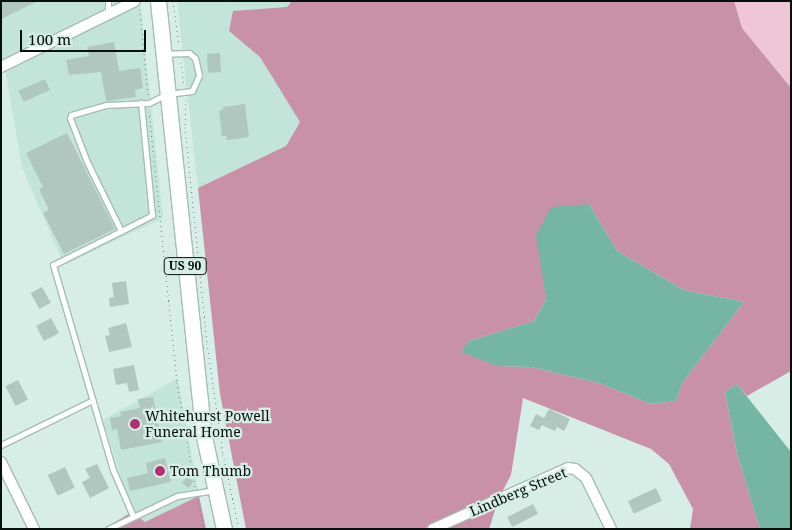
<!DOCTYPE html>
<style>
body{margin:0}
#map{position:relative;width:792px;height:530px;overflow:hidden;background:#d6eee5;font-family:"Noto Serif",serif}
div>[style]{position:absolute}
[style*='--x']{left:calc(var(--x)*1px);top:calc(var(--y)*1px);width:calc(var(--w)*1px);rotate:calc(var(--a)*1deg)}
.built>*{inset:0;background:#c3e4d9}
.green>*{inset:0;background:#eec6d5}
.forest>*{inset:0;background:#c991a8}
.water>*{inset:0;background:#74b6a2}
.building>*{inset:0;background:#b0c7bf;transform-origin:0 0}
.path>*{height:1px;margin-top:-0.5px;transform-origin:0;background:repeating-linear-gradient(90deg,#70807a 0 1px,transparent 0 5px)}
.roads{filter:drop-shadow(1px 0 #a5bcb4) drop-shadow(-1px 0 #a5bcb4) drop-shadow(0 1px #a5bcb4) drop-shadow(0 -1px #a5bcb4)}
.lane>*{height:5px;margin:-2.5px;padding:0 2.5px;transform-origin:2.5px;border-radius:2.5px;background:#fff}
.street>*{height:10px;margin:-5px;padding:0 5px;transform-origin:5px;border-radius:5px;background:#fff}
.primary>*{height:15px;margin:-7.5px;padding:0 7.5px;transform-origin:7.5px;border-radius:7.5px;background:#fff}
.dots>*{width:14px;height:14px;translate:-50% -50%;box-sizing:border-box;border:2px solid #d6eee5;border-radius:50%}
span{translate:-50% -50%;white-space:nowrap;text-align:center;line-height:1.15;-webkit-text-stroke:4.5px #d6eee5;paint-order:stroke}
.shield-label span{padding:1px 4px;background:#d6eee5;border:1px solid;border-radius:4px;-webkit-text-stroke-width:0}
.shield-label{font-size:12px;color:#070f0c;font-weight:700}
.poi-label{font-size:14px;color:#070f0c}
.left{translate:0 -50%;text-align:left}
.street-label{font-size:14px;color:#070f0c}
.frame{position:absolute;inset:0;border:2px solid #070f0c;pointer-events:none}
.scale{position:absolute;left:20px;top:30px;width:126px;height:22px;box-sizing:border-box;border:2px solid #070f0c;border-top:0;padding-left:6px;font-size:15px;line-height:18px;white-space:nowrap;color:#070f0c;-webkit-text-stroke:4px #d6eee5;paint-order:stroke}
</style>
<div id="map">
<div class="built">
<div style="clip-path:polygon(1px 1px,126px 1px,2px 62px)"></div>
<div style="clip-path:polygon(177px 1px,292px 1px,287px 7px,265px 10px,229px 31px,260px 57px,300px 121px,286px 146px,198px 188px)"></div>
<div style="clip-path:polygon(140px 3px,163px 218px,64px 265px,22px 167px,5px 70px)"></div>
<div style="clip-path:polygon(178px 378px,199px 496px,145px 523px,132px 512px,103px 420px)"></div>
</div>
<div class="green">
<div style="clip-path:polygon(734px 1px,791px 1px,791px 88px,742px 28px)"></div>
</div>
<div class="forest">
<div style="clip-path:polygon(evenodd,292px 1px,734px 1px,742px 28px,791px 88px,791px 371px,747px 396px,737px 384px,725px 392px,737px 454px,760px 529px,690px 529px,693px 509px,669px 464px,651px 449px,523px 398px,511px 475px,502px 492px,423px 529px,246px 529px,220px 394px,198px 188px,286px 146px,300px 122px,260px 57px,229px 31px,233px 11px,287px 7px,292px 1px,589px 204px,617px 251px,684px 290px,744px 302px,682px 383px,676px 401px,651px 404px,599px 383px,531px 367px,497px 366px,469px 341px,534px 321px,546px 299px,542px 267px,589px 204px)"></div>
<div style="clip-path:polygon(199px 496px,206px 529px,103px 529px,132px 512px,145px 522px)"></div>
<div style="clip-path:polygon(497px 504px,489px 529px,443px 529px)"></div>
</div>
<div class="water">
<div style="clip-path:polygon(589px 204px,617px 251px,684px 290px,744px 302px,682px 383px,676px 401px,651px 404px,599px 383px,531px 367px,497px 366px,461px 352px,469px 341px,534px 321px,546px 299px,536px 235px,551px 207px)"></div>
<div style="clip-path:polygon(737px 384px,791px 452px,791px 529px,760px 529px,737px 454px,725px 392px)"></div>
</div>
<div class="building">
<div style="clip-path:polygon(1px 1px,38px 1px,1px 19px)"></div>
<div style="clip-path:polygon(114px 42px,119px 71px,140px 68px,143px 88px,135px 90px,136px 97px,106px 101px,101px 72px,69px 75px,66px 60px,89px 56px,87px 47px)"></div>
<div style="left:220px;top:53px;width:19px;height:13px;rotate:87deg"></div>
<div style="left:45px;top:79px;width:12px;height:29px;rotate:66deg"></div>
<div style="clip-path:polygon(245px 104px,249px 137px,227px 140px,226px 136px,222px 136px,219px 111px,223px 110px,223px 107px)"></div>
<div style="clip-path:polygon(67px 133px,115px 229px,64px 254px,43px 213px,49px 210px,39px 189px,43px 187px,26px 153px)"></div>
<div style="clip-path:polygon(126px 281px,129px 304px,110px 307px,109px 298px,114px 297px,112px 283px)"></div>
<div style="left:42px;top:287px;width:18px;height:13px;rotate:61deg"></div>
<div style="left:51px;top:318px;width:17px;height:17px;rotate:62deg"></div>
<div style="clip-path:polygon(126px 323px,132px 347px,109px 352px,105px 336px,110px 335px,108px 328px)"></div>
<div style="clip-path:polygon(134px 365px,139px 390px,129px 392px,127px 383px,116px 385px,113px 369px)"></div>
<div style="left:18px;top:380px;width:22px;height:14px;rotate:63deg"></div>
<div style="clip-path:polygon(153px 397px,162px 442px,121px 450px,117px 429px,112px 430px,110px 418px,121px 416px,120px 412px,140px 408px,138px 399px)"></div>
<div style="clip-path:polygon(549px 409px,570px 419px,564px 431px,557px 427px,555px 431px,542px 425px,539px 430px,530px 426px,536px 414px,544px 418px)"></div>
<div style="clip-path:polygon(165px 458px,171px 482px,130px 491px,127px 478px,148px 473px,146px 463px)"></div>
<div style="clip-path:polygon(97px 464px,109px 488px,90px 498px,82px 482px,90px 478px,85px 469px)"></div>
<div style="left:65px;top:467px;width:23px;height:19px;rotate:65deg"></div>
<div style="clip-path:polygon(187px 477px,193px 481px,189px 488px,182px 483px)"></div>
<div style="left:656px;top:488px;width:14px;height:31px;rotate:65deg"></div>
<div style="left:533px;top:504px;width:11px;height:29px;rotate:63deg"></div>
</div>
<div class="path">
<div style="--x:173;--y:1;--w:44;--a:82.2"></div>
<div style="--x:140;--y:9;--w:86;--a:84.7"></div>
<div style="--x:181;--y:62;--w:23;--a:83"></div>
<div style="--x:186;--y:99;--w:28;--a:92"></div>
<div style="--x:185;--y:127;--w:217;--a:84.2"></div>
<div style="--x:207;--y:343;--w:112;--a:81.8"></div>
<div style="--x:223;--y:454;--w:77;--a:78"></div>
<div style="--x:149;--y:111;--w:272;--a:84.1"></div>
<div style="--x:177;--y:382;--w:107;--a:80.3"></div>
<div style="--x:198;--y:500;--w:30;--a:78"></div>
</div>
<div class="roads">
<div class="lane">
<div style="--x:108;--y:1;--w:13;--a:90"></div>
<div style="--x:121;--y:231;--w:35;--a:-27"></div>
<div style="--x:152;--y:215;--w:113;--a:-95.6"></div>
<div style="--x:1;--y:445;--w:102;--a:-26.1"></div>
<div style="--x:133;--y:516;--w:50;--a:-113.5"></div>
<div style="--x:113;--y:470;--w:214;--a:-106.3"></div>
<div style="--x:53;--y:265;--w:76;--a:-26.6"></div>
<div style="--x:121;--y:231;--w:77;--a:-116.2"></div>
<div style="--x:87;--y:162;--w:47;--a:-111.1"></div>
<div style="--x:70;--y:118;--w:3;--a:-72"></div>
<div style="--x:71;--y:115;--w:36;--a:-16"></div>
<div style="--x:106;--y:105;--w:43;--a:-2.7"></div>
<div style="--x:149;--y:103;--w:20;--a:-27"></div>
<div style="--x:167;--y:94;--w:25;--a:-7"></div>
<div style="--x:192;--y:91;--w:17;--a:-66"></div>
<div style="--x:199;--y:75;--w:17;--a:-103"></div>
<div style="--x:195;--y:58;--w:8;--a:-140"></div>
<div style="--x:189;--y:53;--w:23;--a:178"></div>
<div style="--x:108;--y:529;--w:76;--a:-25.6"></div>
<div style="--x:177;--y:496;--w:37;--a:-9"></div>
</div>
<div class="street">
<div style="--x:1;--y:67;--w:149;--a:-26.2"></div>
<div style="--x:1;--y:462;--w:75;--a:63.8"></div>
<div style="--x:433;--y:529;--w:148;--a:-24.3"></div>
<div style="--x:568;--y:468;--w:7;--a:8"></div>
<div style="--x:575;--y:469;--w:14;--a:39"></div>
<div style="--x:586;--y:478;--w:57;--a:63.9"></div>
</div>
<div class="primary">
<div style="--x:158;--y:1;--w:433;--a:84"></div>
<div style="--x:203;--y:432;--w:99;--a:77.8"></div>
</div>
</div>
<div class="dots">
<div style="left:135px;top:424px;background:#b32e73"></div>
<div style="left:160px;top:471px;background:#b32e73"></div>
</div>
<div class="shield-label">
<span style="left:185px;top:266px">US 90</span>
</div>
<div class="poi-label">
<span class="left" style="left:145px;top:424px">Whitehurst Powell<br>Funeral Home</span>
<span class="left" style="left:170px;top:471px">Tom Thumb</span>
</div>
<div class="street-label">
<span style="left:518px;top:492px;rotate:-23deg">Lindberg Street</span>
</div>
<div class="frame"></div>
<div class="scale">100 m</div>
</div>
